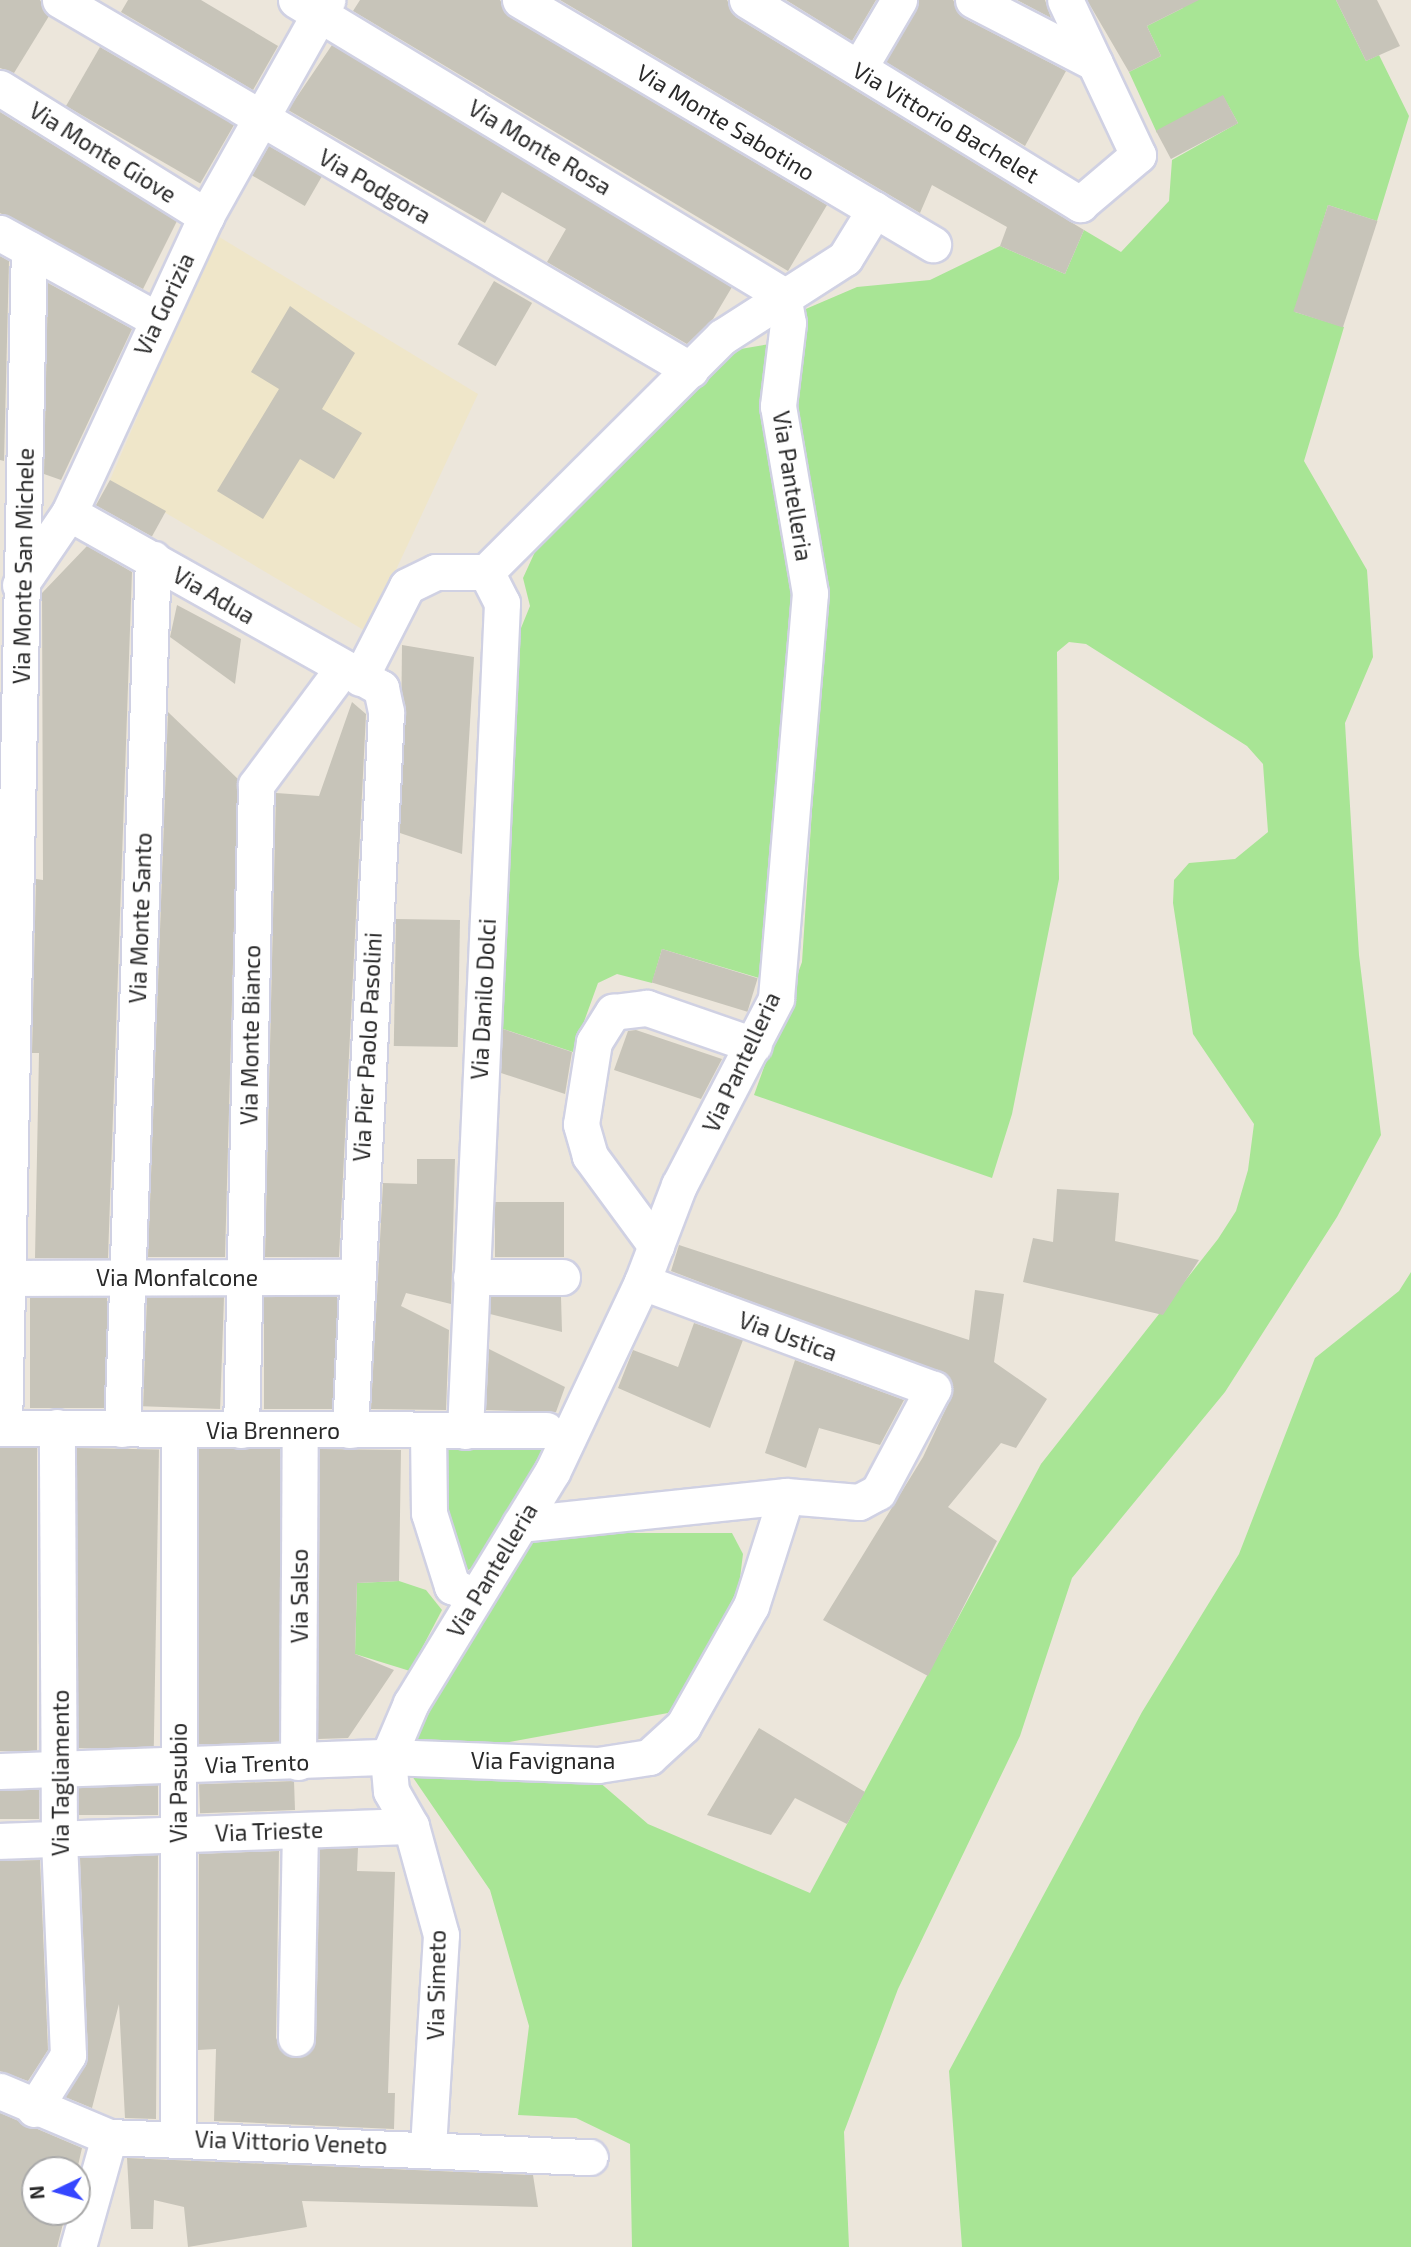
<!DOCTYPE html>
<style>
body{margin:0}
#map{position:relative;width:1411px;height:2247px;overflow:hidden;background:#ece6db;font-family:"Exo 2",sans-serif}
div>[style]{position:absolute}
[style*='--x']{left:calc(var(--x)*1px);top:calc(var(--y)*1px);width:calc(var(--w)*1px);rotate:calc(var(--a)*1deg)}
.education>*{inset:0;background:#efe6c9}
.green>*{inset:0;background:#a8e595}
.building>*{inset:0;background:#c7c4b9;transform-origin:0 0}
.roads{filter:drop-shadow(2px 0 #d0d1e3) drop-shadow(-2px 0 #d0d1e3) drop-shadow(0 2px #d0d1e3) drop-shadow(0 -2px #d0d1e3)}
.minor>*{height:35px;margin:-17.5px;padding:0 17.5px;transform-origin:17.5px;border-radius:17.5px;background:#fff}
span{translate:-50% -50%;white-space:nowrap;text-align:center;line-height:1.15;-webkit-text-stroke:6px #fff;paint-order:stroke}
.street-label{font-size:23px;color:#292929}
.north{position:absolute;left:21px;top:2156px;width:70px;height:70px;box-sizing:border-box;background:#fff;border:2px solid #a9a9a9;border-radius:50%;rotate:265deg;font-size:19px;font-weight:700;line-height:28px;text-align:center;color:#292929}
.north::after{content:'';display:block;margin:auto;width:24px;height:32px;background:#3546ff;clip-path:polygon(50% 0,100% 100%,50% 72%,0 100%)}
</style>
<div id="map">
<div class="education">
<div style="clip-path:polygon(216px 235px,478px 394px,367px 632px,110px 480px)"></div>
</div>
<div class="green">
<div style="clip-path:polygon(1180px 0,1336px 0,1366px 61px,1379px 55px,1409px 116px,1377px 221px,1328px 205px,1295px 312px,1344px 327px,1304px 461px,1367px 570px,1373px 657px,1345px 723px,1359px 955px,1381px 1135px,1337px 1217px,1225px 1392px,1072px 1578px,1020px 1736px,898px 1989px,844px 2132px,849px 2247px,632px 2247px,630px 2144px,576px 2118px,518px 2115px,529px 2026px,490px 1890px,412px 1776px,598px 1781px,648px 1824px,810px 1893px,1041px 1464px,1218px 1239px,1236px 1211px,1248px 1170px,1254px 1124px,1193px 1034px,1173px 903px,1174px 880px,1189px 863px,1235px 859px,1268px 832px,1263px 764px,1247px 746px,1086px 644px,1069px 642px,1057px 652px,1059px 879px,1012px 1114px,992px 1178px,754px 1095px,802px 962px,826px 596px,792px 400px,801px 311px,857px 287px,930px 280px,1000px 246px,1065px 274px,1084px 230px,1121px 252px,1169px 201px,1172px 160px,1238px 123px,1223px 96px,1157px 133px,1129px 72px,1161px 56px,1147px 26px,1183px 8px)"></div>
<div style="clip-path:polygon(770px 344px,801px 598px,768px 963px,759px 978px,662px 949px,652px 983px,617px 974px,598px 983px,573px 1052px,494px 1026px,512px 650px,530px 606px,523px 578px,539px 543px,723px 352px)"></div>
<div style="clip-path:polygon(1411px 1272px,1411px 2247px,962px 2247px,949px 2071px,1142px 1712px,1239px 1554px,1315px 1358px,1399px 1291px)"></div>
<div style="clip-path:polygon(454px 1443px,529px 1443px,544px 1452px,478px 1565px,466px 1571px,453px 1551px,438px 1474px,440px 1449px)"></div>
<div style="clip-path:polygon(540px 1533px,732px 1533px,743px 1554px,739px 1586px,688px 1690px,668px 1713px,499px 1744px,412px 1744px,442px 1675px,521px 1545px)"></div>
<div style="clip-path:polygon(399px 1581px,426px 1590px,442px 1610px,410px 1671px,355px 1654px,357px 1583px)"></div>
</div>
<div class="building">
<div style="clip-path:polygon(0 0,40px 0,49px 16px,14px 73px,0 68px)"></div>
<div style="clip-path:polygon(128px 0,201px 0,278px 46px,253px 90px,121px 12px)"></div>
<div style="clip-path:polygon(360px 0,500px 0,510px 17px,827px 205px,788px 271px,353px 11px)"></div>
<div style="clip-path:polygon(560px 0,727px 0,736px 17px,1084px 230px,1065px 274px,1000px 246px,1007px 227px,932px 185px,920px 213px)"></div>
<div style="clip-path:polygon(786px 0,876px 0,852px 41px)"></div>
<div style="clip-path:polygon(919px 0,953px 0,964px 18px,1066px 71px,1025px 146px,886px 62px)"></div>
<div style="clip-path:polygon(1017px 0,1045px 0,1051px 18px)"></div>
<div style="clip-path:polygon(1087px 0,1199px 0,1147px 26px,1161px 56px,1129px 72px)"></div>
<div style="clip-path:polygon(1336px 0,1377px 0,1400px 46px,1366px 61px)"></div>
<div style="clip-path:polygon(332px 45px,732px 287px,713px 319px,687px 344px,547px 262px,566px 229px,502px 192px,485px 223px,288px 110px)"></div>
<div style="left:100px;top:47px;width:155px;height:68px;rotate:30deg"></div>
<div style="left:1223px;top:95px;width:32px;height:76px;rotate:62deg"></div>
<div style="clip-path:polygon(0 112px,177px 221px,143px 289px,0 213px)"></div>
<div style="left:269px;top:146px;width:61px;height:34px;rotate:30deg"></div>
<div style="left:1328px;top:205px;width:52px;height:112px;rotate:18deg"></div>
<div style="clip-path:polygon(0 256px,9px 261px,4px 461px,0 460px)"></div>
<div style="left:494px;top:281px;width:44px;height:73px;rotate:30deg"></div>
<div style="clip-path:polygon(48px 283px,132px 329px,61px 480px,44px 474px)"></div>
<div style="clip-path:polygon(290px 306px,355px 353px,322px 409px,362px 433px,334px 479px,300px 459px,263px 519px,217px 491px,279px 389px,251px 372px)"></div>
<div style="left:110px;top:480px;width:64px;height:29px;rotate:29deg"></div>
<div style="clip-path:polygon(87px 546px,132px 572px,108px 1258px,35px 1258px,39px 1053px,32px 1053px,36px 879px,43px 880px,42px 593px)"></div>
<div style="clip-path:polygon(177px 605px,241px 639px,235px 684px,170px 637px)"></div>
<div style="clip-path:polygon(402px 645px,474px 657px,462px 854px,400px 833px)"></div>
<div style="clip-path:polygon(352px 702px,366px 714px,339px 1257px,265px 1257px,276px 793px,319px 796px)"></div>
<div style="clip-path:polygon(168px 712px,238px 779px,225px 1257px,148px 1257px)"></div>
<div style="left:396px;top:919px;width:64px;height:127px;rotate:1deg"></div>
<div style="left:662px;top:949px;width:100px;height:35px;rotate:17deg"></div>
<div style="clip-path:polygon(503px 1029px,572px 1052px,565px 1094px,501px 1073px)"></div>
<div style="clip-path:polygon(636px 1030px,722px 1059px,701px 1099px,614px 1070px,628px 1031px)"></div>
<div style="clip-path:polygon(417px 1159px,455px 1159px,451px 1304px,406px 1293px,401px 1306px,449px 1330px,446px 1410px,371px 1409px,383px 1183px,417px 1184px)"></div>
<div style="clip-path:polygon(1057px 1189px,1119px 1193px,1115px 1241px,1199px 1260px,1163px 1315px,1023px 1282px,1033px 1238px,1053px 1242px)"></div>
<div style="left:495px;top:1202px;width:69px;height:55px"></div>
<div style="clip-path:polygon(679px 1245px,969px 1340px,975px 1290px,1004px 1294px,994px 1362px,1047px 1399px,1016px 1448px,1001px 1443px,948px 1507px,997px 1541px,928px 1676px,823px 1620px,923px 1457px,951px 1398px,949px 1377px,671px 1271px)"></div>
<div style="left:224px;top:1297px;width:112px;height:77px;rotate:92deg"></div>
<div style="left:264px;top:1297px;width:73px;height:112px"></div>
<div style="clip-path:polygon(491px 1297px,561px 1297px,562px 1332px,490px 1314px)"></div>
<div style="left:30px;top:1298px;width:77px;height:110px"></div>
<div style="clip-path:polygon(694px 1323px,743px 1340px,710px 1428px,618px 1388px,633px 1350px,678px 1367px)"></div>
<div style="clip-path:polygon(489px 1349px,565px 1387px,556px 1412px,486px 1410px)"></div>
<div style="clip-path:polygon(795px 1360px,904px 1400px,880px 1445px,819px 1428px,806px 1468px,765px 1453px)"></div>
<div style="left:0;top:1448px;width:37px;height:303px"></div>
<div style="left:77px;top:1448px;width:82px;height:300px;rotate:1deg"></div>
<div style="left:199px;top:1449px;width:81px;height:295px"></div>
<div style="clip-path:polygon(320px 1449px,401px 1450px,399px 1581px,357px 1583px,355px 1654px,394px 1670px,348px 1738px,318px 1739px)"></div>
<div style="clip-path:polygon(759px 1728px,865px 1792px,847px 1824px,795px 1798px,771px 1835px,707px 1815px)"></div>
<div style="left:294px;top:1781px;width:29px;height:95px;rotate:88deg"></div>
<div style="left:158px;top:1785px;width:30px;height:79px;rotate:90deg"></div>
<div style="left:39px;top:1790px;width:29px;height:39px;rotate:90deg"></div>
<div style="clip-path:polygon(358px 1848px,357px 1871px,395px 1872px,388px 2093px,395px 2093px,394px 2129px,214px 2121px,216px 2049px,198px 2050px,199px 1854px,279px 1851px,276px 2038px,285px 2055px,296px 2058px,313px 2049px,316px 2038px,320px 1849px)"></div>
<div style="clip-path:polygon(158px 1855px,156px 2119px,125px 2118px,119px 2004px,92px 2108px,65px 2097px,88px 2054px,80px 1858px)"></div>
<div style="clip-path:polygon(40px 1860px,48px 2050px,28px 2081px,0 2071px,0 1861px)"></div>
<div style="clip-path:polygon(0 2113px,82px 2148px,77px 2170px,35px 2170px,35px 2212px,66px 2212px,57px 2247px,0 2247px)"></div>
<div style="clip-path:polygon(127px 2158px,533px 2175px,538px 2207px,302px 2201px,307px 2227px,188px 2247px,184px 2207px,154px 2200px,153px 2229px,131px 2229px)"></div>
</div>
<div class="roads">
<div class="minor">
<div style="--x:60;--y:0;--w:731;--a:30.39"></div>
<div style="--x:296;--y:0;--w:569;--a:31.21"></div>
<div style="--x:783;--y:295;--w:28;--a:80"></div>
<div style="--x:788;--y:323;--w:84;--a:96.9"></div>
<div style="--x:778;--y:406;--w:190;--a:80.3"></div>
<div style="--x:810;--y:593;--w:407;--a:94.8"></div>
<div style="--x:776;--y:999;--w:210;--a:117.5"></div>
<div style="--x:679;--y:1185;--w:104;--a:110.9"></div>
<div style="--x:642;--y:1282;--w:210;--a:115.3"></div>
<div style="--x:552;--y:1472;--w:271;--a:121.4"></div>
<div style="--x:411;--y:1703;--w:59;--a:113.1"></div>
<div style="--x:388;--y:1757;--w:34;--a:85"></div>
<div style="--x:391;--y:1791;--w:40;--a:60.3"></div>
<div style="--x:411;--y:1826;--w:113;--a:74.6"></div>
<div style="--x:441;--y:1935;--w:213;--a:93.5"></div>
<div style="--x:520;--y:0;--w:480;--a:30.6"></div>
<div style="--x:747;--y:0;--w:391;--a:31.5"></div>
<div style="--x:1080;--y:204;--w:76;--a:-40.2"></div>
<div style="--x:1138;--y:155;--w:171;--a:-115.2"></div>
<div style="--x:973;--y:0;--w:137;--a:27.3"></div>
<div style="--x:859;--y:68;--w:79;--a:-59.5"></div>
<div style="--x:0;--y:88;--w:243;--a:31.9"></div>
<div style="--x:0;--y:233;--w:178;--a:28.9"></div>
<div style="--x:69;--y:513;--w:358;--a:29.3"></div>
<div style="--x:381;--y:688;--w:25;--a:78"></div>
<div style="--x:386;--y:712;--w:719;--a:92.87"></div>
<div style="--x:20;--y:585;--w:87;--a:-55.8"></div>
<div style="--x:69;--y:513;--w:327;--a:-65.2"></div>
<div style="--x:206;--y:216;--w:248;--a:-60.7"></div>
<div style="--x:360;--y:678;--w:103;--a:-62.9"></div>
<div style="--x:407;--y:586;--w:32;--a:-26"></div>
<div style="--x:436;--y:572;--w:50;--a:0"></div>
<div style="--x:486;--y:572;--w:333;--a:-44.9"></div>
<div style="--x:722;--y:337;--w:146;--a:-32.7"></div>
<div style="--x:845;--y:258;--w:57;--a:-58.5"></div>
<div style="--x:656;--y:1246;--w:112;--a:-126.3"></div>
<div style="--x:590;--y:1156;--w:33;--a:-106"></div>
<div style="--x:581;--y:1124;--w:83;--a:-81"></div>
<div style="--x:594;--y:1042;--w:36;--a:-58"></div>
<div style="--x:613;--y:1012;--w:34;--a:-7"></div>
<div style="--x:647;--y:1008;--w:113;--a:19.1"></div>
<div style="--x:471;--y:1277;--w:91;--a:0"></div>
<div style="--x:0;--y:1278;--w:354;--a:-0.2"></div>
<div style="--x:0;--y:1428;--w:546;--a:0.21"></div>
<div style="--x:4;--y:1428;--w:1179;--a:-88.79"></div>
<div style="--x:122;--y:1429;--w:871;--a:-87.96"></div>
<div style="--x:241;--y:1430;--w:645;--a:-88.67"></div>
<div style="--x:256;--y:785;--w:144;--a:-53.4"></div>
<div style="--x:428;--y:1431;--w:82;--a:89.3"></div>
<div style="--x:429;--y:1513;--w:77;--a:72.5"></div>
<div style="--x:452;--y:1586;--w:25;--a:23"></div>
<div style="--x:465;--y:1431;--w:829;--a:-87.44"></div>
<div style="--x:502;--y:603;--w:35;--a:-117"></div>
<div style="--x:520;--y:1524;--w:267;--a:-6"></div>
<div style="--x:298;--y:1762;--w:332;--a:-89.7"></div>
<div style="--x:0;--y:1771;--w:388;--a:-2.1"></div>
<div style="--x:388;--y:1757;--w:210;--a:2.2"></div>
<div style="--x:598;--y:1765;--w:52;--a:-8.9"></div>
<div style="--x:649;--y:1757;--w:46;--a:-42.4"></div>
<div style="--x:683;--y:1726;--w:138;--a:-60.5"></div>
<div style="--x:751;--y:1606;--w:115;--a:-72.3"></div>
<div style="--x:786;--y:1496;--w:73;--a:4.7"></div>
<div style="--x:859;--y:1502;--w:21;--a:-28"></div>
<div style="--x:878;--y:1492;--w:117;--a:-61.9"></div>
<div style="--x:933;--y:1389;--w:310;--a:-159.8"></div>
<div style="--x:0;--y:1841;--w:411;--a:-2.1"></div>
<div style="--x:296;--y:2038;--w:208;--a:-88.9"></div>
<div style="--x:0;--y:2091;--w:118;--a:22.9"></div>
<div style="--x:109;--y:2137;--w:481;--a:2.4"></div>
<div style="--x:34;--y:2109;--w:64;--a:-57.8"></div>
<div style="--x:68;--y:2055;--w:215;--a:-92.4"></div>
<div style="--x:59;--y:1840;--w:413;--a:-90.3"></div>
<div style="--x:178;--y:2137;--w:708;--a:-89.92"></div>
<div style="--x:78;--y:2247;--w:114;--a:-74.3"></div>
</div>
</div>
<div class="street-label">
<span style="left:726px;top:122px;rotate:31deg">Via Monte Sabotino</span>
<span style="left:946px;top:122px;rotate:31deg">Via Vittorio Bachelet</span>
<span style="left:540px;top:147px;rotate:31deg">Via Monte Rosa</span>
<span style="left:103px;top:152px;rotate:32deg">Via Monte Giove</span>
<span style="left:375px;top:186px;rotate:30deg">Via Podgora</span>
<span style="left:164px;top:304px;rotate:-65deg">Via Gorizia</span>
<span style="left:793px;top:486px;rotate:81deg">Via Pantelleria</span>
<span style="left:23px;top:566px;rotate:-89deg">Via Monte San Michele</span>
<span style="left:214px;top:595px;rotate:30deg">Via Adua</span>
<span style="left:140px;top:918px;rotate:-88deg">Via Monte Santo</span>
<span style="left:483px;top:999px;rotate:-87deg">Via Danilo Dolci</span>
<span style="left:250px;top:1035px;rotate:-89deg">Via Monte Bianco</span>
<span style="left:367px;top:1047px;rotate:-87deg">Via Pier Paolo Pasolini</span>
<span style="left:741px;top:1062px;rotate:-65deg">Via Pantelleria</span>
<span style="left:177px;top:1277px">Via Monfalcone</span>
<span style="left:788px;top:1336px;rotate:20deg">Via Ustica</span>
<span style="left:273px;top:1430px">Via Brennero</span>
<span style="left:492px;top:1570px;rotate:-59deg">Via Pantelleria</span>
<span style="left:299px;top:1596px;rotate:-90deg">Via Salso</span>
<span style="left:543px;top:1760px">Via Favignana</span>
<span style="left:257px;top:1763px;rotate:-2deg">Via Trento</span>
<span style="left:60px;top:1773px;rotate:-90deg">Via Tagliamento</span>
<span style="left:178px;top:1783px;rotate:-90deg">Via Pasubio</span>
<span style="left:269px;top:1831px;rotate:-2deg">Via Trieste</span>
<span style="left:436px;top:1985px;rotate:-89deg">Via Simeto</span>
<span style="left:291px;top:2142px;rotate:2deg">Via Vittorio Veneto</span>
</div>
<div class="north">N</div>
</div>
